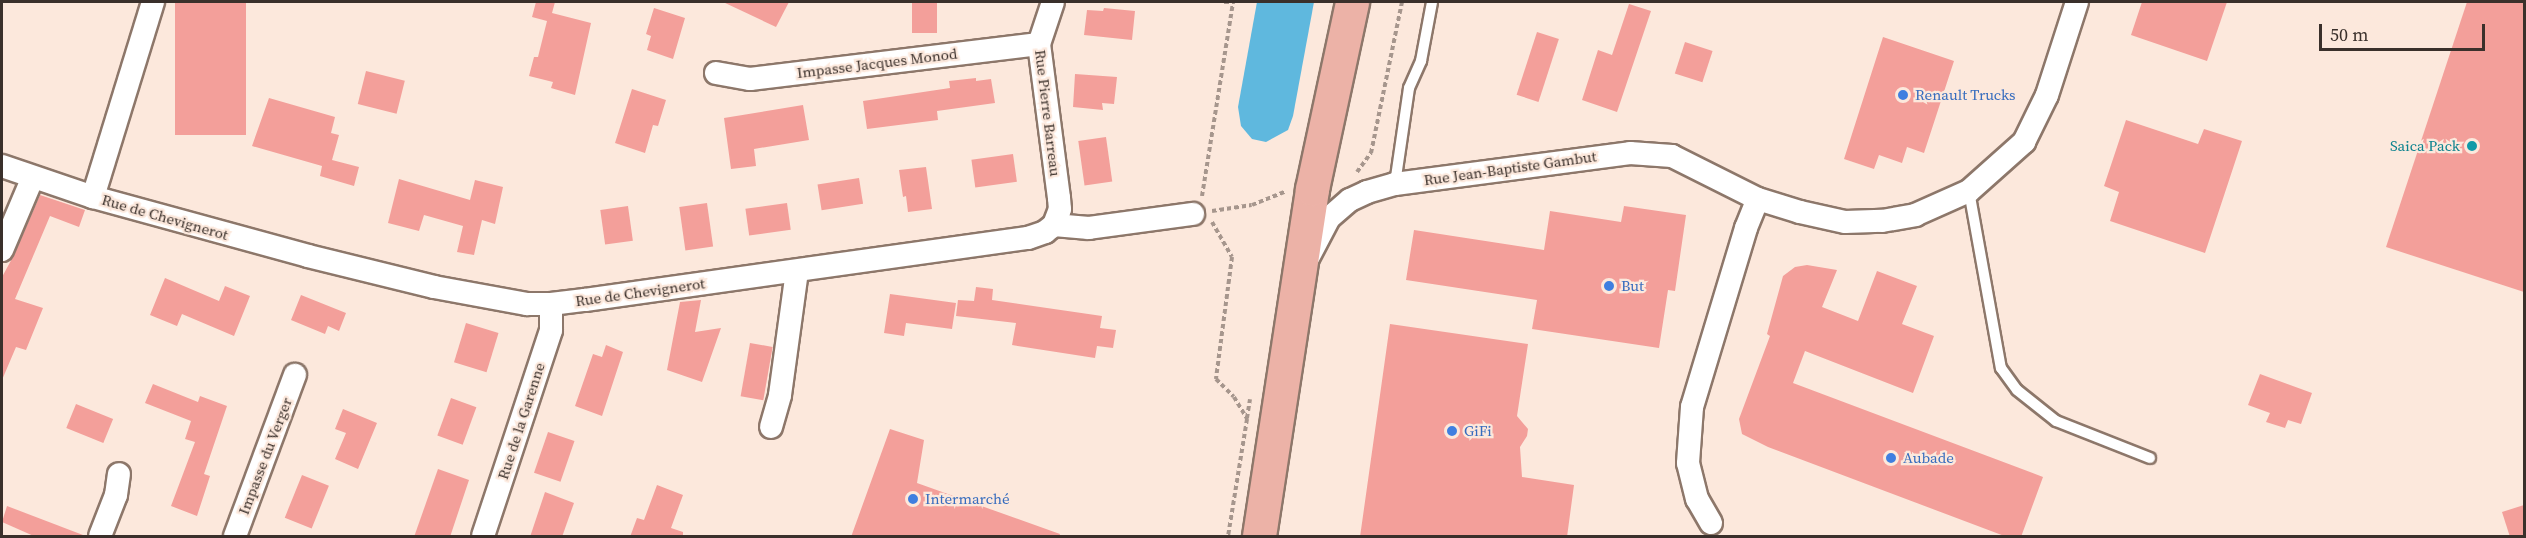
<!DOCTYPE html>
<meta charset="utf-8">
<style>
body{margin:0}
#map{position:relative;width:2526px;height:538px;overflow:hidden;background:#fce8dc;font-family:"Source Serif 4",serif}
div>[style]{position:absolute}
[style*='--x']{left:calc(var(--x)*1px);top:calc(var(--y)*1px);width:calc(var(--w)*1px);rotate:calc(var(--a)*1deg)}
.water>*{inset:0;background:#5fb8de}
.building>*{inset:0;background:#f39f9a;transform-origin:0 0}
.path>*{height:4px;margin-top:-2px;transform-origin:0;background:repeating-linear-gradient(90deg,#a6968d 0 4.5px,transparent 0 7.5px)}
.roads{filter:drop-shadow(2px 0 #8d776a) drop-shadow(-2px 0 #8d776a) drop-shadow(0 2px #8d776a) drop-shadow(0 -2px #8d776a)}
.lane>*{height:10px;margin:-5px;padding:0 5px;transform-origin:5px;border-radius:5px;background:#fff}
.street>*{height:22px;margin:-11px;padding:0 11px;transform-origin:11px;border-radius:11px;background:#fff}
.primary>*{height:33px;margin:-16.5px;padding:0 16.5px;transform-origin:16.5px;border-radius:16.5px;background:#ecb2a7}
.dots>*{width:16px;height:16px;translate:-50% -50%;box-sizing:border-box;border:3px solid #fce8dc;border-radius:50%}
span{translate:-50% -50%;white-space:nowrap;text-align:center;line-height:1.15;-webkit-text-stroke:4.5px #fce8dc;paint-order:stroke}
.street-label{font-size:15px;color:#3a302b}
.shop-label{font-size:15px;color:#366cbe}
.left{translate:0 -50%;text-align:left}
.culture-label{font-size:15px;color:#0d838f}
.right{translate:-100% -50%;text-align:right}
.frame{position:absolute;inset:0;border:3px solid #3a302b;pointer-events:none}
.scale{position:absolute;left:2319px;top:24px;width:166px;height:27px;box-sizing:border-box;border:3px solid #3a302b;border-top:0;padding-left:8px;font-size:18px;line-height:21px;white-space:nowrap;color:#3a302b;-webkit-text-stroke:4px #fce8dc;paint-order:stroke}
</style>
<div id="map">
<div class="water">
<div style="clip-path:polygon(1257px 2px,1314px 2px,1293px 116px,1288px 130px,1266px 142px,1252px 139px,1241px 126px,1238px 107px)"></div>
</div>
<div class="building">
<div style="left:175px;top:2px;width:71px;height:133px"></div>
<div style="clip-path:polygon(536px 2px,555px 2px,552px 13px,591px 23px,575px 95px,551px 88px,553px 82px,529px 76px,534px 57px,538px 57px,547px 21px,532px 17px)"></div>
<div style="clip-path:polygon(723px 2px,789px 2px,776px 27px)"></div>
<div style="left:912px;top:2px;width:25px;height:31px"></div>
<div style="clip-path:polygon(2142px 2px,2227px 2px,2207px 61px,2131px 35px)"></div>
<div style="clip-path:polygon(2467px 2px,2524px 2px,2524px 292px,2386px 247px)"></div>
<div style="clip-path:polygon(1629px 4px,1651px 11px,1617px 112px,1582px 100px,1598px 50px,1612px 55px)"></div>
<div style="clip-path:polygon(654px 8px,685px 18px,673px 59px,647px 50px,651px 36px,646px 34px)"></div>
<div style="clip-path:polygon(1104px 8px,1135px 11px,1132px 40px,1084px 35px,1087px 10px,1103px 11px)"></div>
<div style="left:1537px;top:32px;width:23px;height:66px;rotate:18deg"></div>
<div style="clip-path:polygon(1883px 37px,1954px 61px,1924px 153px,1907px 147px,1902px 163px,1879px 155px,1874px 169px,1844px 159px)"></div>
<div style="left:1685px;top:42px;width:29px;height:33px;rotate:18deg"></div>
<div style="left:366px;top:71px;width:40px;height:34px;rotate:14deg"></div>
<div style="clip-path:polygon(1075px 74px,1117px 77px,1114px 104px,1102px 103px,1103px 110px,1073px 107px)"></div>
<div style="clip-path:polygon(976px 78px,976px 81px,991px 79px,995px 103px,937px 111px,938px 120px,867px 129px,863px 101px,950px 88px,949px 81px)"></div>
<div style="clip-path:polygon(632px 89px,666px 100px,658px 126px,653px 125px,645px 153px,615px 143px)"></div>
<div style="clip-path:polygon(269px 98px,335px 117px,331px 133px,339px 135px,332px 160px,359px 167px,354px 186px,320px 176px,322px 166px,252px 146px)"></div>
<div style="clip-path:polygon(803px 105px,809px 140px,754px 149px,756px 166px,731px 169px,724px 118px)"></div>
<div style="clip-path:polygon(2126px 120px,2198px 144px,2204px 129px,2242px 141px,2205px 253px,2110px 221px,2119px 192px,2104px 186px)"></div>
<div style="left:1106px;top:137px;width:45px;height:28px;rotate:82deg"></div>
<div style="left:1013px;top:154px;width:28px;height:42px;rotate:82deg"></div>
<div style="clip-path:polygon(926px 167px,932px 209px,908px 212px,906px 196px,903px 197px,899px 170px)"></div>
<div style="left:859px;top:178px;width:26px;height:42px;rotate:81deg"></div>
<div style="clip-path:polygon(399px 179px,470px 200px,475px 180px,503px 187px,495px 224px,482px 220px,474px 255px,457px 252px,463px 226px,424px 215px,419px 231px,388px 223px)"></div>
<div style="clip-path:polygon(40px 195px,85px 210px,79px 227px,50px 216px,15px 299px,43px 308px,26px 350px,16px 347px,2px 380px,2px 277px,14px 255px)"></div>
<div style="left:707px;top:203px;width:44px;height:28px;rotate:82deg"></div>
<div style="left:787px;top:203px;width:27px;height:42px;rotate:82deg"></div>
<div style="left:628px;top:206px;width:35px;height:28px;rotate:82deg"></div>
<div style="clip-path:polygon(1624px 206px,1686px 215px,1675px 291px,1668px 290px,1659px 348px,1532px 329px,1537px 300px,1406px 280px,1414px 230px,1544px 250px,1550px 211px,1621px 222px)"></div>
<div style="clip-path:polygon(1807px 265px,1837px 270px,1822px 307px,1858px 321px,1877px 271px,1917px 286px,1902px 324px,1934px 336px,1913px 393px,1805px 351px,1793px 383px,2043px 477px,2021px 537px,2007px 537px,1768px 447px,1742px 434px,1739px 419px,1770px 336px,1767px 334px,1783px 276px,1795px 267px)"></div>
<div style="clip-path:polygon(165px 278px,219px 301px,225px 286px,250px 296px,234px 336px,182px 314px,177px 326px,150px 315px)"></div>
<div style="clip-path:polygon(976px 287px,993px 289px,992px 300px,1102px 316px,1100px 328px,1116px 330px,1113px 348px,1097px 346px,1095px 358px,1012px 345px,1016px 323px,956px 316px,958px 300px,974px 301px)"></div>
<div style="clip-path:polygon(890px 294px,956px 303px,952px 329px,906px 323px,904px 336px,884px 333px)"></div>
<div style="clip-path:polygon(301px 295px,346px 313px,339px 331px,328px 326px,325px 334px,291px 320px)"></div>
<div style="clip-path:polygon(701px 300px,695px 332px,721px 328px,702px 382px,667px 370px,680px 302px)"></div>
<div style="left:466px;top:323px;width:34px;height:41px;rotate:17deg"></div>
<div style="clip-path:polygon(1390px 324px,1528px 344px,1517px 416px,1528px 429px,1527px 436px,1520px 447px,1522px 477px,1574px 485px,1567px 537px,1360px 537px)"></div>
<div style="left:750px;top:343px;width:23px;height:54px;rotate:10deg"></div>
<div style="clip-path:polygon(606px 345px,623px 352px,602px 416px,575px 406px,593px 354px,602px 357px)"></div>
<div style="clip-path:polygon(2260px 374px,2312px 393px,2301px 424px,2288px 420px,2285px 428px,2266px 422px,2270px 413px,2248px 405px)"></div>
<div style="clip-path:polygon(153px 384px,198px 402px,200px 396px,227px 406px,204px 474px,210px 476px,197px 516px,171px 506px,195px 442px,185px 439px,191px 421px,145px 403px)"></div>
<div style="left:451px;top:398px;width:27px;height:40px;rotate:20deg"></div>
<div style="left:76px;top:404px;width:40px;height:26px;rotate:22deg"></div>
<div style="clip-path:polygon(343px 409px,377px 423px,358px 469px,335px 459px,346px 433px,335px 429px)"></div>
<div style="clip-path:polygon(890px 429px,924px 440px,917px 483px,1060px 534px,1059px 537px,851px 537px)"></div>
<div style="left:548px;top:432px;width:28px;height:43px;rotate:19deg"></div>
<div style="clip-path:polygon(438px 469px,469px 480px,450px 537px,414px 537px)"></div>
<div style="left:302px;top:475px;width:29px;height:46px;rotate:22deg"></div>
<div style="clip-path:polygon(657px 485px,683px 495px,671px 528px,683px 532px,683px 537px,630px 537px,637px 518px,644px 520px)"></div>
<div style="clip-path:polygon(545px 492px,574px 503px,562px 537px,530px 537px)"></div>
<div style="clip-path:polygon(2524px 505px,2524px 537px,2510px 537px,2502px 512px)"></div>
<div style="clip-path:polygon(7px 506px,83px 535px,83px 537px,36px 537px,2px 522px)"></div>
</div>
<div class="path">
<div style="--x:1224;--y:2;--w:9;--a:0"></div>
<div style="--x:1357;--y:172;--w:24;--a:-54"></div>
<div style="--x:1371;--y:153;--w:154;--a:-78.4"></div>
<div style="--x:1202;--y:196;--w:196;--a:-80.9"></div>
<div style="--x:1212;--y:211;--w:40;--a:-8.5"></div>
<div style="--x:1252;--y:205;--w:35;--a:-22"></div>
<div style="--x:1212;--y:222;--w:40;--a:60.3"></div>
<div style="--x:1232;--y:257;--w:123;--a:97.5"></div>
<div style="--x:1216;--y:379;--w:25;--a:45"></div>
<div style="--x:1234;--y:397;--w:26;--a:59"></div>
<div style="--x:1247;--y:419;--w:119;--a:99.2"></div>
<div style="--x:1247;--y:418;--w:19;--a:-81"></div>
</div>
<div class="roads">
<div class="lane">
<div style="--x:1395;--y:184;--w:97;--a:-81.7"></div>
<div style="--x:1409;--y:88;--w:30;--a:-66"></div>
<div style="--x:1421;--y:61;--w:60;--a:-79.4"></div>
<div style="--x:1969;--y:191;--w:180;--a:79.8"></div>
<div style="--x:2001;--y:368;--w:27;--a:54"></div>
<div style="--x:2017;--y:390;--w:50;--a:38.5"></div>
<div style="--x:2056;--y:421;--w:101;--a:21.5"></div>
</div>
<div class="street">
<div style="--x:1053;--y:2;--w:44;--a:108.4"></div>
<div style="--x:1039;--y:44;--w:155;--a:82.6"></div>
<div style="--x:1059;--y:198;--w:11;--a:85"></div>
<div style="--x:1060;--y:209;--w:17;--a:111"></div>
<div style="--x:716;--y:73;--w:35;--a:10"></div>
<div style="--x:750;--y:79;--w:291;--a:-6.9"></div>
<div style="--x:2;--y:166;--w:96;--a:18.8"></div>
<div style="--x:93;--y:197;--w:223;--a:15.3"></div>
<div style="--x:308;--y:256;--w:130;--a:13.8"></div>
<div style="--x:434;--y:287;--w:95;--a:10.4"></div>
<div style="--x:527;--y:304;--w:24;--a:0"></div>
<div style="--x:551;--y:304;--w:34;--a:-7"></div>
<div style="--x:585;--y:300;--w:447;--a:-8"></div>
<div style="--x:1028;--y:238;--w:18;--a:-19"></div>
<div style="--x:1045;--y:232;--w:11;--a:-38"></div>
<div style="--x:1054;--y:225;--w:35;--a:5"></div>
<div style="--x:1089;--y:228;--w:105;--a:-7.7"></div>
<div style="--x:93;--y:197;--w:204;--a:-72.9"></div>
<div style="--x:2;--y:250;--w:79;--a:-67"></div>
<div style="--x:1309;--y:256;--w:43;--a:-62.2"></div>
<div style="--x:1329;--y:218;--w:28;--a:-41"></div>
<div style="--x:1350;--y:200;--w:19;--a:-25"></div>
<div style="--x:1367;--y:192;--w:29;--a:-16"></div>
<div style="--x:1395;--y:184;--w:237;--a:-7.5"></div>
<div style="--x:1630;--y:153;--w:42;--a:4.1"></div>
<div style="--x:1672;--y:156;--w:96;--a:26.6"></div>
<div style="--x:1758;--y:199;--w:44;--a:17.2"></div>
<div style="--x:1800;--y:212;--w:46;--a:12.5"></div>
<div style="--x:1845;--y:222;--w:37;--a:-2"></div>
<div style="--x:1882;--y:221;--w:34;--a:-10"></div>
<div style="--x:1915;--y:215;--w:59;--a:-24"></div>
<div style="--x:1969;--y:191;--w:74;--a:-41.7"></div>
<div style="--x:2024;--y:142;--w:52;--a:-63.9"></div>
<div style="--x:2047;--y:95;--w:98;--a:-72.1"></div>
<div style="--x:771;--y:427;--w:33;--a:-74"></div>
<div style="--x:780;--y:395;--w:125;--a:-82.2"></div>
<div style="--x:1711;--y:523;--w:28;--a:-120"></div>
<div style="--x:1697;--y:499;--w:37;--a:-104"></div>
<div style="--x:1688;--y:463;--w:56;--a:-85.9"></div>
<div style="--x:1692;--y:407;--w:187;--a:-73.2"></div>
<div style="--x:1746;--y:228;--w:31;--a:-68"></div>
<div style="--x:100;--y:536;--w:44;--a:-68.7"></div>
<div style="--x:116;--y:495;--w:21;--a:-82"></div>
<div style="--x:235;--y:536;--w:172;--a:-69.6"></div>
<div style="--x:483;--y:536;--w:217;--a:-71.7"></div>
<div style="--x:551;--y:330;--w:26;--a:-90"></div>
</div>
<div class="primary">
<div style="--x:1259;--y:536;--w:351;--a:-81.3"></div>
<div style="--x:1312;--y:189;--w:191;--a:-77.9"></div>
</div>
</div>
<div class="dots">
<div style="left:1903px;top:95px;background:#3f7fe0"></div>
<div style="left:2472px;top:146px;background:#0f9aa8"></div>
<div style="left:1609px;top:286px;background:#3f7fe0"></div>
<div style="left:1452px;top:431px;background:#3f7fe0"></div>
<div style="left:1891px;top:458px;background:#3f7fe0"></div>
<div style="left:913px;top:499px;background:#3f7fe0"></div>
</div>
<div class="street-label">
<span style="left:877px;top:63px;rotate:-7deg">Impasse Jacques Monod</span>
<span style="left:1048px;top:113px;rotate:83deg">Rue Pierre Barreau</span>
<span style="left:1510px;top:168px;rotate:-8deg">Rue Jean-Baptiste Gambut</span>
<span style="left:165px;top:217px;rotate:16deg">Rue de Chevignerot</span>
<span style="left:640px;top:292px;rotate:-8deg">Rue de Chevignerot</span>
<span style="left:521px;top:421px;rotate:-72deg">Rue de la Garenne</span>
<span style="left:265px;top:456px;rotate:-69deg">Impasse du Verger</span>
</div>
<div class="shop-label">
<span class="left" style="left:1915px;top:95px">Renault Trucks</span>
<span class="left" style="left:1621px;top:286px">But</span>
<span class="left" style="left:1464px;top:431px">GiFi</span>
<span class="left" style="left:1903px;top:458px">Aubade</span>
<span class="left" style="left:925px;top:499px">Intermarché</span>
</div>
<div class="culture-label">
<span class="right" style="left:2460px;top:146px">Saica Pack</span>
</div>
<div class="frame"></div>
<div class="scale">50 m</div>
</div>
